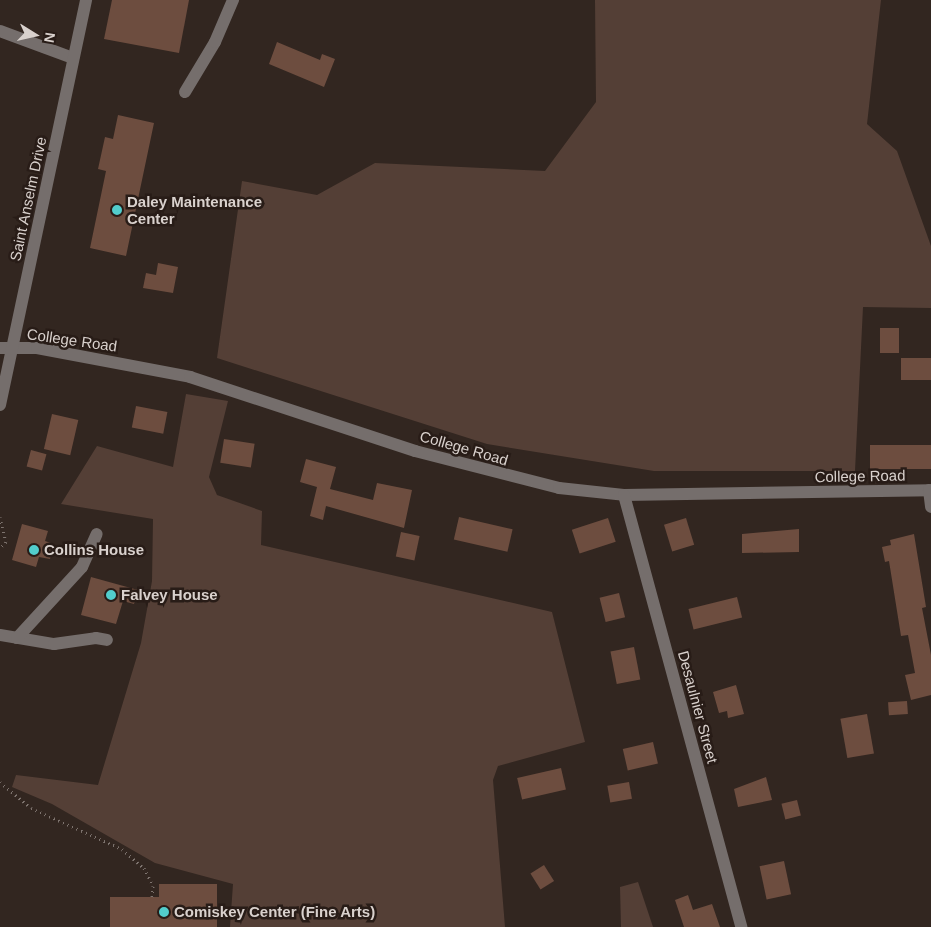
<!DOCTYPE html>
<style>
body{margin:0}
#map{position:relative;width:931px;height:927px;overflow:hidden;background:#322620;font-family:Helvetica,sans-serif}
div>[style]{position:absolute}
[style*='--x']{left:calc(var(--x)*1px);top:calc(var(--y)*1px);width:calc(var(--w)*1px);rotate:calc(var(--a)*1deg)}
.green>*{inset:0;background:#543f36}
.building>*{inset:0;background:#6d4d3f;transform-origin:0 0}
.path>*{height:3px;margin-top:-1.5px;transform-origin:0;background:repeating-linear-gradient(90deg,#7e746f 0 1px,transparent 0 5px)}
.minor>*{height:12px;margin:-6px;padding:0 6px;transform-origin:6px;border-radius:6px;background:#756e6c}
.dots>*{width:14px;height:14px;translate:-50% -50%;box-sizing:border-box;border:2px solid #281c17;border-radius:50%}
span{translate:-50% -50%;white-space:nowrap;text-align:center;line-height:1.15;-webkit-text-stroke:5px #281c17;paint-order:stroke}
.street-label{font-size:15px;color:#d9d1cd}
.poi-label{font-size:15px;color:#d9d1cd;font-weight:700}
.left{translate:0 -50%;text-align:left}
.north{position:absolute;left:10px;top:10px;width:50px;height:50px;-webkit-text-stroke:4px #281c17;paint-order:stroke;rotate:100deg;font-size:14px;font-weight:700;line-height:20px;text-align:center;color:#d9d1cd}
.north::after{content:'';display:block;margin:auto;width:18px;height:22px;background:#d9d1cd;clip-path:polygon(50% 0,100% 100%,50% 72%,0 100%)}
</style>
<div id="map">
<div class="green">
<div style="clip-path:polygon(595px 0,881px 0,867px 124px,897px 151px,931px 246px,931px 308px,863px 307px,855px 471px,654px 471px,487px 444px,217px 358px,242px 181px,317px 195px,375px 163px,545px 171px,596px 102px)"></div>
<div style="clip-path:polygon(186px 394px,228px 401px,209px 477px,217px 495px,262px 511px,261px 545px,552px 612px,585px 742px,498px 766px,493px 780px,505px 927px,230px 927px,233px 884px,155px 863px,52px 804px,12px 787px,16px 775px,98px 785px,141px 643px,152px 581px,153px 519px,61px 504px,97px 446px,173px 467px)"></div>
<div style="clip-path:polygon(638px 882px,653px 927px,621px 927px,620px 887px)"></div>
</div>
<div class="building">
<div style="clip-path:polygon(112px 0,189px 0,179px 53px,104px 39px)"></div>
<div style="clip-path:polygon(277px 42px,320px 60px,322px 54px,335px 59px,324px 87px,269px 64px)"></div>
<div style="clip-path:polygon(118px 115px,154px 123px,126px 256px,90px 248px,106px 171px,98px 169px,105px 137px,113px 139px)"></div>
<div style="clip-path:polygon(158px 263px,178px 267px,173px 293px,143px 288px,146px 273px,156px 275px)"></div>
<div style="left:880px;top:328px;width:19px;height:25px"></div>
<div style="left:901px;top:358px;width:30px;height:22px"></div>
<div style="left:136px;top:406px;width:32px;height:22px;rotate:11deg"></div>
<div style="left:52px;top:414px;width:27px;height:36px;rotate:13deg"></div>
<div style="left:224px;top:439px;width:31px;height:24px;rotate:9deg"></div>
<div style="left:931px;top:445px;width:24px;height:61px;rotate:90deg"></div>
<div style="left:31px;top:450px;width:16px;height:17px;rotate:15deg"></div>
<div style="clip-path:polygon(306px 459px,336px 467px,330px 489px,373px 500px,377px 483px,412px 490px,404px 528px,326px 506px,323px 520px,310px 516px,317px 487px,300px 482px)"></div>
<div style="left:459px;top:517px;width:55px;height:23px;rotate:13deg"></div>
<div style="left:608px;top:518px;width:25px;height:38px;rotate:72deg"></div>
<div style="left:686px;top:518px;width:28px;height:23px;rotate:73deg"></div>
<div style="clip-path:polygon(22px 524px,48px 531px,45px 541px,54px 544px,50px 559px,39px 557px,36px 567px,12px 560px)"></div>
<div style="clip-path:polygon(799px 529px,799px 552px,742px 553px,742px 534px)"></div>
<div style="left:401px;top:532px;width:19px;height:25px;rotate:12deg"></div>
<div style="clip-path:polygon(914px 534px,926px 607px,922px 608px,931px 655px,931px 695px,911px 700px,905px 675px,915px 673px,908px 635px,901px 636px,889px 561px,885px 562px,882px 547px,891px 545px,890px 540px)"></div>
<div style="clip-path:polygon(91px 577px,138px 590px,134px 604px,123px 601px,116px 624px,81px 615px)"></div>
<div style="left:619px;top:593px;width:25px;height:20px;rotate:76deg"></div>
<div style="left:737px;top:597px;width:21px;height:50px;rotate:76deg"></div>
<div style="left:634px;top:647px;width:33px;height:24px;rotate:79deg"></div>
<div style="clip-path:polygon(736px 685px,744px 714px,728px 718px,727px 711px,719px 713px,713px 692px)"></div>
<div style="left:907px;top:701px;width:13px;height:19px;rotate:86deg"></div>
<div style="left:867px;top:714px;width:40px;height:27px;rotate:80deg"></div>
<div style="left:653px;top:742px;width:22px;height:31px;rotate:77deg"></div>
<div style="left:561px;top:768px;width:22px;height:45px;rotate:77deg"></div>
<div style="clip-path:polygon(766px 777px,772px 800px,738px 807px,734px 789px)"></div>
<div style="left:629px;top:782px;width:17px;height:22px;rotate:80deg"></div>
<div style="left:797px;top:800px;width:16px;height:16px;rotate:76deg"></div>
<div style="left:784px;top:861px;width:34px;height:25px;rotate:78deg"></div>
<div style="left:544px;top:865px;width:19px;height:16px;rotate:58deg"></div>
<div style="clip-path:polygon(159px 884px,217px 884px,217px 927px,110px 927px,110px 897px,159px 897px)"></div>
<div style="clip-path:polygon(688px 895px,693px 910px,712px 904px,720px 927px,684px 927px,675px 900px)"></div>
</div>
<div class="path">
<div style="--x:0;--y:517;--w:26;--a:77"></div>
<div style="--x:6;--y:542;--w:8;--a:135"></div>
<div style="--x:0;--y:782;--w:40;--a:40"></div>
<div style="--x:31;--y:808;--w:100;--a:24.3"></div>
<div style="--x:122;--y:849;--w:29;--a:41"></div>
<div style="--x:144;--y:868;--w:20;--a:63"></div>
<div style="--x:153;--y:886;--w:11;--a:95"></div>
</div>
<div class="minor">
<div style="--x:0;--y:31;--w:78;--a:20.3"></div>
<div style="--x:185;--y:92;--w:58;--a:-59"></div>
<div style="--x:215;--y:42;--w:46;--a:-66.8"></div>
<div style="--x:0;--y:348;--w:37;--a:0"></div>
<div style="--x:37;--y:348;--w:156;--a:10.7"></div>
<div style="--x:190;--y:377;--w:237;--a:18.2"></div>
<div style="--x:415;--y:451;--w:149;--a:14.4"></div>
<div style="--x:559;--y:488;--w:65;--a:6.1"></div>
<div style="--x:624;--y:495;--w:307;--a:-0.9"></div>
<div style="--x:0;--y:405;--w:414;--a:-78"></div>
<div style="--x:929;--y:490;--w:17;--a:83"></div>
<div style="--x:624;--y:495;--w:448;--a:74.8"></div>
<div style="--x:0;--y:635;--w:55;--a:9.5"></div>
<div style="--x:54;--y:644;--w:42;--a:-8.1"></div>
<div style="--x:96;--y:638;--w:11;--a:10"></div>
<div style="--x:17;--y:638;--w:96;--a:-47.5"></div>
<div style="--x:82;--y:567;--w:36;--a:-66"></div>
</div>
<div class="dots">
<div style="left:117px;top:210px;background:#52cdcc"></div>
<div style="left:34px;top:550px;background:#52cdcc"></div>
<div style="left:111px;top:595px;background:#52cdcc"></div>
<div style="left:164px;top:912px;background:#52cdcc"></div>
</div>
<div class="street-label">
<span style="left:28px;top:199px;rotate:-78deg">Saint Anselm Drive</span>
<span style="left:72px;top:340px;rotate:8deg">College Road</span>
<span style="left:464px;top:448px;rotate:16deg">College Road</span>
<span style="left:860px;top:476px;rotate:-1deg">College Road</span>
<span style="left:698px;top:707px;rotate:75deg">Desaulnier Street</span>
</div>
<div class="poi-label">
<span class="left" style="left:127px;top:210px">Daley Maintenance<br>Center</span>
<span class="left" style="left:44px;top:550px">Collins House</span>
<span class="left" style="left:121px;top:595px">Falvey House</span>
<span class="left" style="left:174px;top:912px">Comiskey Center (Fine Arts)</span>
</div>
<div class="north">N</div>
</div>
